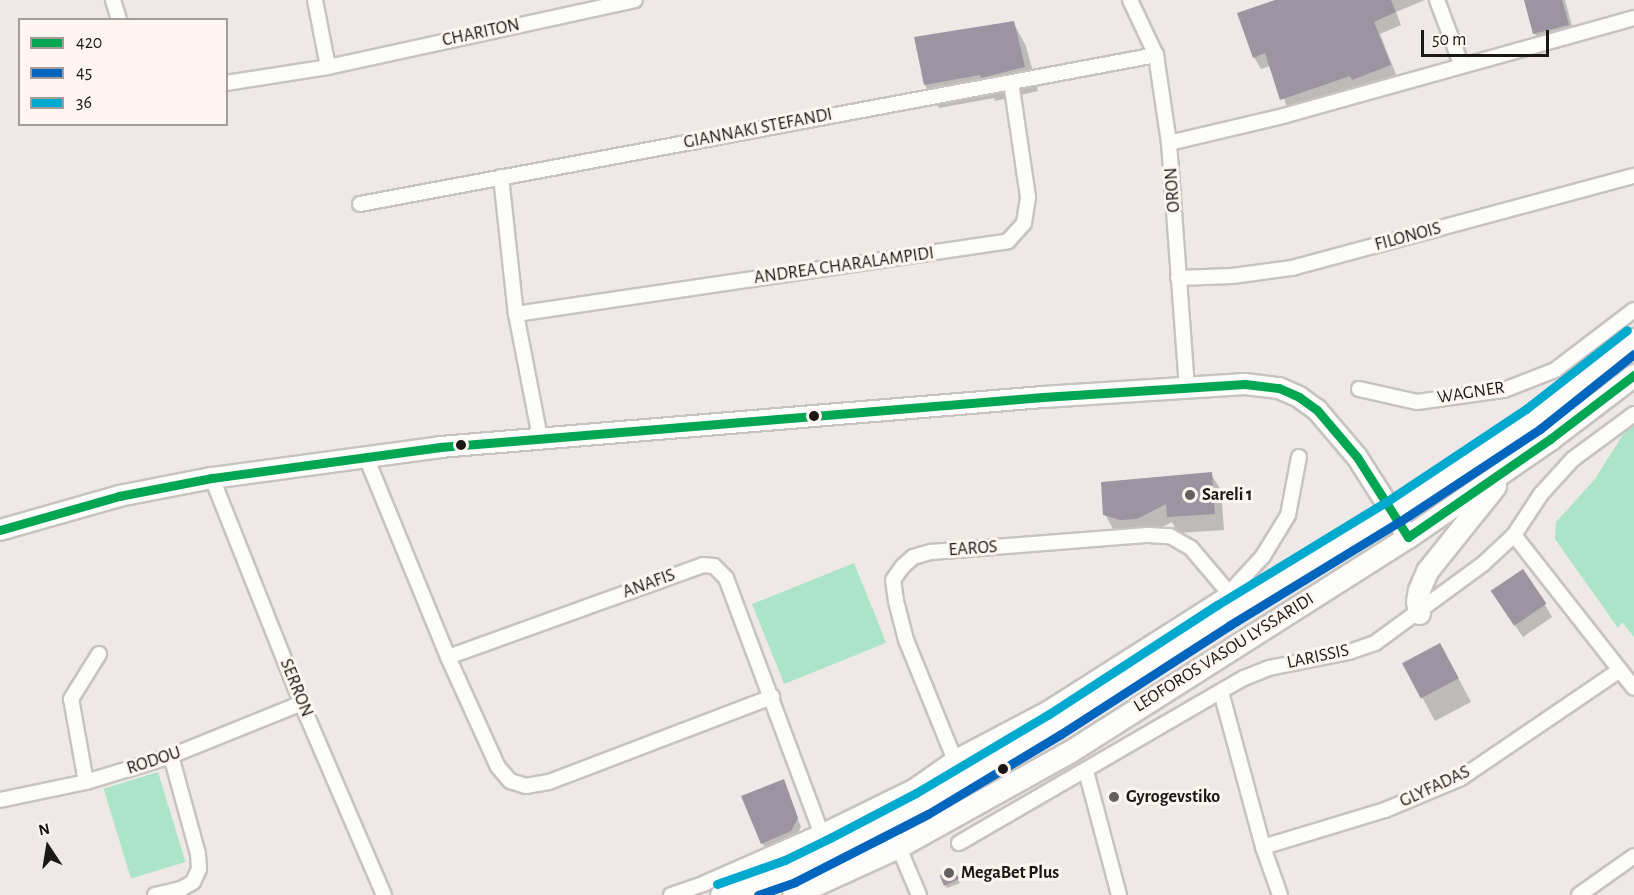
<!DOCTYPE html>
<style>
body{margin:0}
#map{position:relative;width:1634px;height:895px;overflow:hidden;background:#eee9e6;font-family:"Alegreya Sans",sans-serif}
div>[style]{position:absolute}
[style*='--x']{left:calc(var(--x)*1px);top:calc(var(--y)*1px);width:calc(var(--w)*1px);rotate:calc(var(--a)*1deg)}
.green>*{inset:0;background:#ace4ca;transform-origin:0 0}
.shadow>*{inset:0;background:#0003}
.building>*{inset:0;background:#9c94a1;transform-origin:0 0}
.roads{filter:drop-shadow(2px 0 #c7c3c1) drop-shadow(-2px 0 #c7c3c1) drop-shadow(0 2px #c7c3c1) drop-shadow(0 -2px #c7c3c1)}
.street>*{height:14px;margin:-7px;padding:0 7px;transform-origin:7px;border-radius:7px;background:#fcfcfb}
.secondary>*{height:20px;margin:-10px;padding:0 10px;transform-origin:10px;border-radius:10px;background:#fcfcfb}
.primary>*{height:21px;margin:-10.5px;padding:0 10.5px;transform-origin:10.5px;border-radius:10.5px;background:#fcfcfb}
.bus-1>*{height:9px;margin:-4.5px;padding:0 4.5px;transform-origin:4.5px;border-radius:4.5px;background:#00a651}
.bus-2>*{height:9px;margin:-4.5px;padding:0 4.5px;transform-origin:4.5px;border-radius:4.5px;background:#0065bd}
.bus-3>*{height:9px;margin:-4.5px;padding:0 4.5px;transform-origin:4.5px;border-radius:4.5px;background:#00a9ce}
.dots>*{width:16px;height:16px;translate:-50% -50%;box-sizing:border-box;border:3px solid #fef5f1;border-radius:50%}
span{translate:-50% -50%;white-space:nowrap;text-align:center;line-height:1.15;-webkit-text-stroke:6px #fef5f1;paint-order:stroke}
.street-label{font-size:18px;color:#1a1716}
.poi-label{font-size:18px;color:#1a1716;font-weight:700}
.left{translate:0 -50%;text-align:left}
.legend{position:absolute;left:18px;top:18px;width:210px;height:108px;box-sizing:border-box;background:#fef5f1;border:2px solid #a39c99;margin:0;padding:8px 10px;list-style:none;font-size:18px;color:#1a1716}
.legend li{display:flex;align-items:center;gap:12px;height:30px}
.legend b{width:30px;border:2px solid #a39c99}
.north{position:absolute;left:18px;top:817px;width:60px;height:60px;-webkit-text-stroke:4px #fef5f1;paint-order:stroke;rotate:348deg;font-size:16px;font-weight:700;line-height:24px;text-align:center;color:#1a1716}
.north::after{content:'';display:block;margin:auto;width:21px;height:27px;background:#1a1716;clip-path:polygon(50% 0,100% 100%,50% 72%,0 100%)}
.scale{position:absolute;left:1421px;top:30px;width:128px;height:27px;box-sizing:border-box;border:3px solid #1a1716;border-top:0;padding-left:8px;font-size:18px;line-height:21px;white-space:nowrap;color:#1a1716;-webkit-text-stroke:4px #fef5f1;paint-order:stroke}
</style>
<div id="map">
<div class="green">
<div style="clip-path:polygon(1634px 417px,1634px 637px,1622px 622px,1618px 628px,1555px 539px,1556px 522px,1595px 479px)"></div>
<div style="left:854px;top:563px;width:86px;height:110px;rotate:68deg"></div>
<div style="left:158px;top:772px;width:94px;height:57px;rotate:73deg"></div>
</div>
<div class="shadow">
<div style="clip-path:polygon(1279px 0,1425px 0,1396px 12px,1401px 25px,1380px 34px,1397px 77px,1360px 92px,1358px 88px,1289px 111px,1270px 66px,1261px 69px,1254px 57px)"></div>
<div style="clip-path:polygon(1526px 0,1565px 0,1575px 37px,1542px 46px,1535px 34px)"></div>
<div style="clip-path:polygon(1013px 22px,1026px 46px,1038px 91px,995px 101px,994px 98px,939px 108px,925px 85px,916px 38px)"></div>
<div style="clip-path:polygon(1211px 474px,1221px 490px,1224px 530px,1178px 533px,1172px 522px,1146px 535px,1114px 531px,1105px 514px)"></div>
<div style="clip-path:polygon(1500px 603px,1545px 605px,1552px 617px,1523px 637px)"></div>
<div style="clip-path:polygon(1453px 668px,1471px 702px,1435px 721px,1422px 697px)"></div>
<div style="clip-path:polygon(783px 781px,801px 827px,795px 839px,767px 851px,762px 843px)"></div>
<div style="clip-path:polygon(952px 868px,960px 883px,947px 888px,941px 876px)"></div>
</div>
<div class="building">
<div style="clip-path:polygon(1275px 0,1391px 0,1396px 12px,1374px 22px,1391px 65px,1352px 80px,1350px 76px,1280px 100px,1265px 53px,1253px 58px,1237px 13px)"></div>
<div style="clip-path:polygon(1524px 0,1562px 0,1569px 25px,1533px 34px)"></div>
<div style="clip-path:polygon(1014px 21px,1025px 67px,981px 78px,980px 75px,924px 85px,914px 37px)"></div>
<div style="clip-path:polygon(1212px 472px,1215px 514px,1167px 517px,1166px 504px,1137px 519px,1120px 520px,1103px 515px,1101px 482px)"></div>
<div style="left:1523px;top:569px;width:42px;height:39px;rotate:56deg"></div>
<div style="left:1440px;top:643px;width:40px;height:43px;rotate:62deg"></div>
<div style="clip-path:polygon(784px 779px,798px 818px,791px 831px,761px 844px,741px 796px)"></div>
<div style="clip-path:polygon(953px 866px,959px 879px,944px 886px,940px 876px,943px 870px)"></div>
</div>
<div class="roads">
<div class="street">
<div style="--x:113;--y:0;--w:21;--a:73"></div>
<div style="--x:315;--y:0;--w:68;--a:79"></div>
<div style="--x:1130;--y:0;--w:61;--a:64.7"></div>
<div style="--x:1156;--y:55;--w:89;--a:81.6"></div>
<div style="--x:1169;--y:143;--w:244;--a:85.8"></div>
<div style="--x:1437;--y:0;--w:68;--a:69.4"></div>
<div style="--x:226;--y:83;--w:103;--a:-8.9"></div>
<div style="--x:328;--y:67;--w:314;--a:-12.3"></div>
<div style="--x:1169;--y:143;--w:117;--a:-13.3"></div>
<div style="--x:1283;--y:116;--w:364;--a:-15.6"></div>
<div style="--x:501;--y:177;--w:138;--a:83.8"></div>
<div style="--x:516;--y:314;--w:125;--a:79"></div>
<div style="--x:360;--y:204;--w:810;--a:-10.6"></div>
<div style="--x:1178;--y:278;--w:54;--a:-2.1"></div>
<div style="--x:1232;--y:276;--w:61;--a:-7.6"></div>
<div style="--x:1292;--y:268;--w:354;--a:-15.1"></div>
<div style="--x:516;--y:314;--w:497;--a:-8.4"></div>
<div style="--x:1008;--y:241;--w:24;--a:-48"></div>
<div style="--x:1024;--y:223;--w:26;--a:-81"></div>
<div style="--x:1028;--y:197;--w:116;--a:-98.4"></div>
<div style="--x:1359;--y:389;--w:59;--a:12.6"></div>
<div style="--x:1417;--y:402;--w:88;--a:-7.9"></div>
<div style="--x:1504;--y:390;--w:55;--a:-21.4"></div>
<div style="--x:1555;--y:370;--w:99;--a:-37.2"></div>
<div style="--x:366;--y:457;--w:216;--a:67.7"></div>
<div style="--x:448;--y:657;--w:121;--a:65.6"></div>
<div style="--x:498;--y:767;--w:18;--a:49"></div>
<div style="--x:510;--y:781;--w:17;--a:17"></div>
<div style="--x:526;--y:786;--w:23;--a:-10"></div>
<div style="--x:549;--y:782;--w:239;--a:-20.9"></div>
<div style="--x:212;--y:478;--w:246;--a:68.3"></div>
<div style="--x:303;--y:707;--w:205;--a:66.7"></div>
<div style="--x:1514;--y:535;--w:194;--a:51.9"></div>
<div style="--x:448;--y:657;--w:271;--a:-19.8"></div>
<div style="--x:703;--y:565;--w:11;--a:5"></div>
<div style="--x:714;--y:566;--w:17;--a:45"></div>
<div style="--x:726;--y:578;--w:271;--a:69.5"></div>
<div style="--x:1221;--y:692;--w:161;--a:74.8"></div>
<div style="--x:1263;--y:847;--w:51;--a:70.5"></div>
<div style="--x:954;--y:758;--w:127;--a:-112.1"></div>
<div style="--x:906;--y:640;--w:40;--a:-104.4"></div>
<div style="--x:896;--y:601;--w:21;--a:-98"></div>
<div style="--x:893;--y:580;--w:16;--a:-55"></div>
<div style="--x:902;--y:567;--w:15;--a:-42"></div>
<div style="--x:913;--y:557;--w:19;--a:-16"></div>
<div style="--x:931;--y:552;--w:218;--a:-4.5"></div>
<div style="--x:1148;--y:535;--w:22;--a:3"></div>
<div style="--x:1170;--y:536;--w:24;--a:30"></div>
<div style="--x:1191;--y:548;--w:59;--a:49.8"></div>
<div style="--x:1086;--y:771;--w:128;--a:75.1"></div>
<div style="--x:86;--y:782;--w:84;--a:-100.2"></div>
<div style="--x:71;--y:699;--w:53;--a:-58.1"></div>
<div style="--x:0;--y:800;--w:88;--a:-11.8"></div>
<div style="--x:86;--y:782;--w:89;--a:-17"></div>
<div style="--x:171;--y:756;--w:141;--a:-22"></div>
<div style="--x:888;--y:822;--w:79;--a:67"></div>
<div style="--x:959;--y:843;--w:329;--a:-30.1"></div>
<div style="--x:1244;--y:678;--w:27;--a:-22"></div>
<div style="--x:1269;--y:668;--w:82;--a:-11.3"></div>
<div style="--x:1349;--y:652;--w:28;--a:-19"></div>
<div style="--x:1375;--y:643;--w:134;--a:-36.2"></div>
<div style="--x:1483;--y:564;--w:42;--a:-43.1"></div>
<div style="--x:1514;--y:535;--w:49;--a:-56.6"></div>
<div style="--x:1541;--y:494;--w:47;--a:-47.6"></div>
<div style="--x:1573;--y:459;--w:76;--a:-36.4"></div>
<div style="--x:1263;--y:847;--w:127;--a:-16.9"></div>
<div style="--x:1385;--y:810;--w:82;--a:-22.8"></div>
<div style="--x:1461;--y:778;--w:192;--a:-34.2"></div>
<div style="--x:155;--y:895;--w:27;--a:-13"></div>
<div style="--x:181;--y:889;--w:14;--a:-30"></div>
<div style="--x:193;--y:882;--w:14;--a:-65"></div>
<div style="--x:199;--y:869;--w:15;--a:-94"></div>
<div style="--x:198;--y:854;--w:102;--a:-105.4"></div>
<div style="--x:671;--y:895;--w:36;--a:-19"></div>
<div style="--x:705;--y:883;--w:127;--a:-23.7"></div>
<div style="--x:821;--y:832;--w:102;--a:-26.1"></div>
<div style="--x:913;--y:787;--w:50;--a:-35.3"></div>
<div style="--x:954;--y:758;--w:105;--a:-27.8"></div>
<div style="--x:1047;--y:709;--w:216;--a:-32.5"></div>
<div style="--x:1229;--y:593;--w:50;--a:-47.4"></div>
<div style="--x:1263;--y:556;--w:48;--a:-58.6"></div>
<div style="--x:1288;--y:515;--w:59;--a:-79.3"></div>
<div style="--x:1579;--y:895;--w:67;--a:-35.3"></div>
</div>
<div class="secondary">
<div style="--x:0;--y:530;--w:124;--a:-15.9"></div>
<div style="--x:119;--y:496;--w:95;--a:-11"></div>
<div style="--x:212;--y:478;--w:230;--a:-7.7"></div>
<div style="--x:440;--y:447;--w:605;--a:-4.74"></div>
<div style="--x:1043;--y:397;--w:202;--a:-3.7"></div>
<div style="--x:1245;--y:384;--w:34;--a:7"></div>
<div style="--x:1279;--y:388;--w:22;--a:24"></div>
<div style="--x:1299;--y:397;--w:22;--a:36"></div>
<div style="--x:1317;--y:410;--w:62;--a:49.6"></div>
<div style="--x:1357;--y:457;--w:95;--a:57.5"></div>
</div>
<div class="primary">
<div style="--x:1419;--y:613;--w:12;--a:-99"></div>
<div style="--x:1417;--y:601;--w:11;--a:-80"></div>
<div style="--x:1419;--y:590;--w:21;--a:-67"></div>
<div style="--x:1427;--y:571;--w:109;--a:-51.3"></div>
<div style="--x:721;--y:895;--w:73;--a:-19.2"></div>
<div style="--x:790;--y:871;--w:50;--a:-26.1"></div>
<div style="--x:835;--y:849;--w:98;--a:-27.9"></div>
<div style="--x:922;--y:803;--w:155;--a:-30.7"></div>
<div style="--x:1055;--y:724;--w:201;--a:-32.8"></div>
<div style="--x:1224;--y:615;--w:197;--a:-31.5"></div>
<div style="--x:1392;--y:512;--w:169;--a:-33.4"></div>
<div style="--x:1533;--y:419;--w:129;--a:-38.4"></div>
<div style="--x:793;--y:895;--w:118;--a:-24.6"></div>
<div style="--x:900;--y:846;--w:193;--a:-29.1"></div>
<div style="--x:1069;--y:752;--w:401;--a:-32.4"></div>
<div style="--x:1408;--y:537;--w:173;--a:-34.6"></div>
<div style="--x:1550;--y:439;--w:106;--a:-37.3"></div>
</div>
</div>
<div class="bus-1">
<div style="--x:0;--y:530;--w:124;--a:-15.9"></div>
<div style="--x:119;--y:496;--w:95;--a:-11"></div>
<div style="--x:212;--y:478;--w:230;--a:-7.7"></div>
<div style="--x:440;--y:447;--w:605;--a:-4.74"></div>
<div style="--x:1043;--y:397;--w:202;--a:-3.7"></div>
<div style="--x:1245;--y:384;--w:34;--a:7"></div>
<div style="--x:1279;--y:388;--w:22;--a:24"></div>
<div style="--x:1299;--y:397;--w:22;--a:36"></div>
<div style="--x:1317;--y:410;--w:62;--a:49.6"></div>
<div style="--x:1357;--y:457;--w:95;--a:57.5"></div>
<div style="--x:1408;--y:537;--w:173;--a:-34.6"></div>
<div style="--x:1550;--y:439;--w:106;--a:-37.3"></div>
</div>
<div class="bus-2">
<div style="--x:758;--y:895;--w:39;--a:-19"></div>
<div style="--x:795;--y:882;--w:149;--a:-27.1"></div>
<div style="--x:928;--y:814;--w:155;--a:-31"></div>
<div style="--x:1061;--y:734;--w:201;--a:-32.8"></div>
<div style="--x:1230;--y:625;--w:198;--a:-31.4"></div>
<div style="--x:1399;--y:522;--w:169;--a:-33.4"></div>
<div style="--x:1540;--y:429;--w:120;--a:-38.6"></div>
</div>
<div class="bus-3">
<div style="--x:717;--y:884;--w:72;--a:-19.4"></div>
<div style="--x:785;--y:860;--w:50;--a:-26.1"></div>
<div style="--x:830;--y:838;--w:97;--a:-27.6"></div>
<div style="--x:916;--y:793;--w:155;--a:-30.7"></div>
<div style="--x:1049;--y:714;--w:200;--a:-33"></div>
<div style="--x:1217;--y:605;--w:198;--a:-31.4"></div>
<div style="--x:1386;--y:502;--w:168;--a:-33.6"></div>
<div style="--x:1526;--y:409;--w:128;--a:-38"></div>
</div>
<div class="dots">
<div style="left:814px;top:416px;background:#1a1716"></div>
<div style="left:461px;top:445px;background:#1a1716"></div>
<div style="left:1190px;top:495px;background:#64605f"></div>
<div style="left:1003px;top:769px;background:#1a1716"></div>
<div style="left:1114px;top:797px;background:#64605f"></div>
<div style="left:949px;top:873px;background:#64605f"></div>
</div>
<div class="street-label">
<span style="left:481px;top:33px;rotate:-12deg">CHARITON</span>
<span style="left:758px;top:129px;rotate:-11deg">GIANNAKI STEFANDI</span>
<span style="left:1173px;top:190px;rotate:-94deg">ORON</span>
<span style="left:1408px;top:237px;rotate:-15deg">FILONOIS</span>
<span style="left:844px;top:266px;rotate:-8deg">ANDREA CHARALAMPIDI</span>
<span style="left:1471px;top:393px;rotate:-9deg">WAGNER</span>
<span style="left:973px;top:549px;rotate:-4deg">EAROS</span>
<span style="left:649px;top:584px;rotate:-20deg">ANAFIS</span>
<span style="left:1224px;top:653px;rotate:-32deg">LEOFOROS VASOU LYSSARIDI</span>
<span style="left:1318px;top:657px;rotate:-12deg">LARISSIS</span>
<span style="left:296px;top:688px;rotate:68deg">SERRON</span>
<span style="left:154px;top:761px;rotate:-18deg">RODOU</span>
<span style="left:1435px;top:787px;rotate:-25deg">GLYFADAS</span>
</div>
<div class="poi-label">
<span class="left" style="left:1202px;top:495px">Sareli 1</span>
<span class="left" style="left:1126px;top:797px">Gyrogevstiko</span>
<span class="left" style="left:961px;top:873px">MegaBet Plus</span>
</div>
<ul class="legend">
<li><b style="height:8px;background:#00a651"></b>420</li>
<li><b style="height:8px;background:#0065bd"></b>45</li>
<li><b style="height:8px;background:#00a9ce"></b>36</li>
</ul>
<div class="north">N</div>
<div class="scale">50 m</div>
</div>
